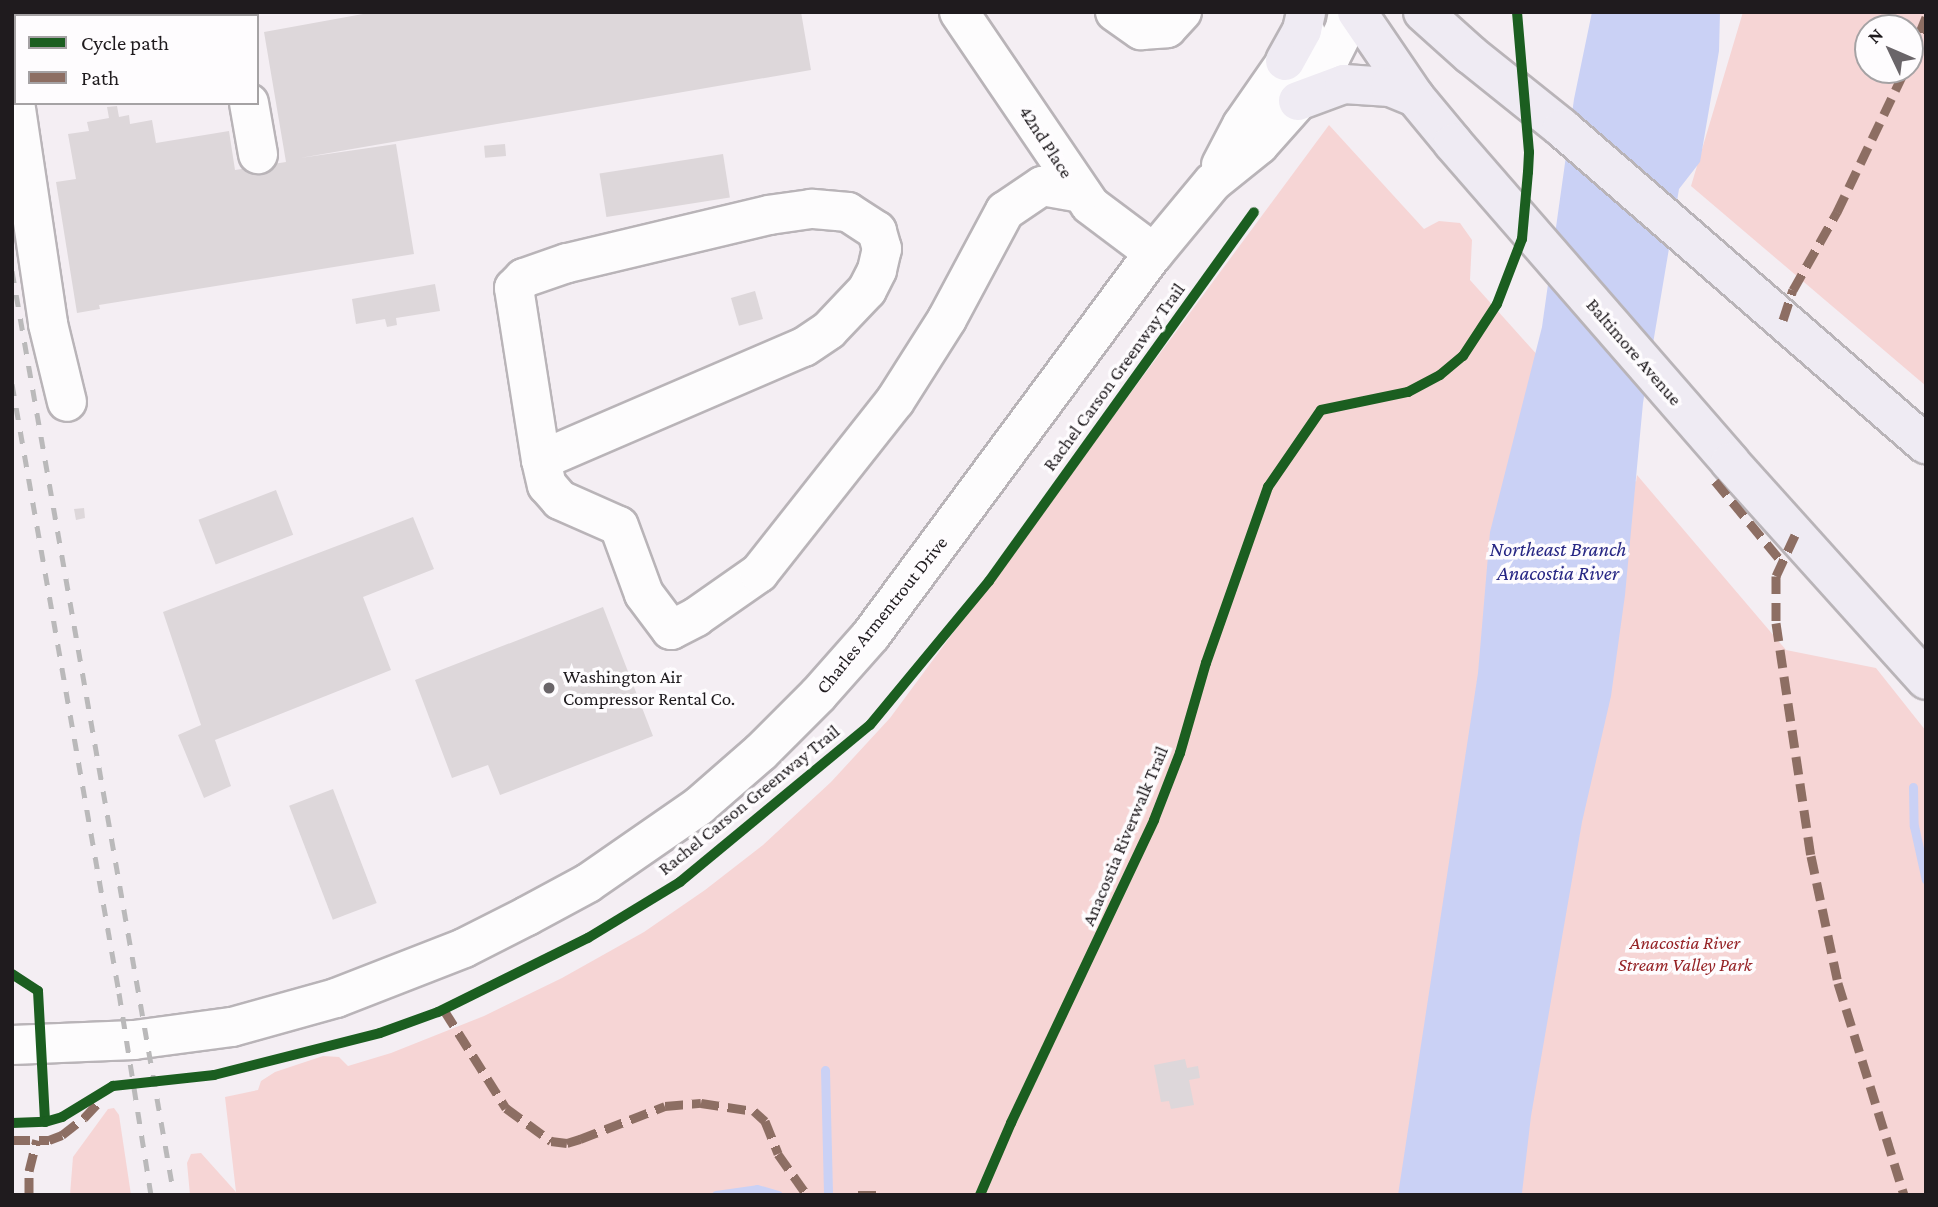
<!DOCTYPE html>
<style>
body{margin:0}
#map{position:relative;width:1938px;height:1207px;overflow:hidden;background:#f4eef3;font-family:"Crimson Pro",serif}
div>[style]{position:absolute}
[style*='--x']{left:calc(var(--x)*1px);top:calc(var(--y)*1px);width:calc(var(--w)*1px);rotate:calc(var(--a)*1deg)}
.green>*{inset:0;background:#f6d5d5}
.water>*{inset:0;background:#cad1f5}
.stream>*{height:9px;margin:-4.5px;padding:0 4.5px;transform-origin:4.5px;border-radius:4.5px;background:#cad1f5}
.building>*{inset:0;background:#ddd7da;transform-origin:0 0}
.roads{filter:drop-shadow(2px 0 #b9b4b8) drop-shadow(-2px 0 #b9b4b8) drop-shadow(0 2px #b9b4b8) drop-shadow(0 -2px #b9b4b8)}
.minor>*{height:38px;margin:-19px;padding:0 19px;transform-origin:19px;border-radius:19px;background:#fdfcfd}
.major>*{height:38px;margin:-19px;padding:0 19px;transform-origin:19px;border-radius:19px;background:#efebf3}
.rail>*{height:5px;margin-top:-2.5px;transform-origin:0;background:repeating-linear-gradient(90deg,#bab9ba 0 12px,transparent 0 24px)}
.quiet>*{height:9px;margin-top:-4.5px;transform-origin:0;background:repeating-linear-gradient(90deg,#8d6e63 0 18px,transparent 0 27px)}
.cycleway>*{height:10px;margin:-5px;padding:0 5px;transform-origin:5px;border-radius:5px;background:#1b5e20}
.dots>*{width:19px;height:19px;translate:-50% -50%;box-sizing:border-box;border:4px solid #fefcfe;border-radius:50%}
span{translate:-50% -50%;white-space:nowrap;text-align:center;line-height:1.15;-webkit-text-stroke:7px #fefcfe;paint-order:stroke}
.street-label{font-size:19px;color:#1f1b1e}
.poi-label{font-size:19px;color:#1f1b1e}
.left{translate:0 -50%;text-align:left}
.park-label{font-size:19px;color:#952225;font-style:italic}
.water-label{font-size:21px;color:#272784;font-style:italic}
.frame{position:absolute;inset:0;border:14px solid #1f1b1e;pointer-events:none}
.legend{position:absolute;left:14px;top:14px;width:245px;height:91px;box-sizing:border-box;background:#fefcfe;border:2px solid #a5a2a4;margin:0;padding:9px 12px;list-style:none;font-size:21px;color:#1f1b1e}
.legend li{display:flex;align-items:center;gap:14px;height:35px}
.legend b{width:35px;border:2px solid #a5a2a4}
.north{position:absolute;left:1854px;top:14px;width:70px;height:70px;box-sizing:border-box;background:#fefcfe;border:2px solid #a5a2a4;border-radius:50%;rotate:314deg;font-size:19px;font-weight:700;line-height:28px;text-align:center;color:#1f1b1e}
.north::after{content:'';display:block;margin:auto;width:24px;height:32px;background:#6a6569;clip-path:polygon(50% 0,100% 100%,50% 72%,0 100%)}
</style>
<div id="map">
<div class="green">
<div style="clip-path:polygon(evenodd,1743px 12px,1926px 12px,1926px 386px,1691px 186px,1743px 12px,1868px 28px,1910px 28px,1910px 70px,1868px 70px,1868px 28px)"></div>
<div style="clip-path:polygon(1329px 125px,1424px 229px,1439px 221px,1460px 223px,1472px 240px,1470px 280px,1540px 358px,1636px 482px,1637px 475px,1786px 650px,1876px 668px,1926px 731px,1926px 1195px,190px 1195px,187px 1163px,191px 1154px,201px 1153px,236px 1192px,225px 1097px,258px 1090px,261px 1081px,275px 1072px,323px 1056px,339px 1057px,348px 1066px,391px 1053px,484px 1016px,562px 978px,644px 932px,705px 890px,763px 845px,831px 782px,890px 718px)"></div>
<div style="clip-path:polygon(114px 1108px,119px 1115px,131px 1195px,70px 1195px,73px 1157px,108px 1109px)"></div>
</div>
<div class="water">
<div style="clip-path:polygon(1592px 12px,1720px 12px,1719px 51px,1700px 162px,1679px 189px,1643px 403px,1625px 595px,1611px 696px,1582px 822px,1531px 1116px,1522px 1193px,1398px 1195px,1478px 673px,1490px 532px,1542px 327px,1574px 99px)"></div>
</div>
<div class="stream">
<div style="--x:1913;--y:787;--w:39;--a:89"></div>
<div style="--x:1914;--y:826;--w:55;--a:77.5"></div>
<div style="--x:825;--y:1070;--w:125;--a:88.6"></div>
<div style="--x:716;--y:1195;--w:41;--a:-8.3"></div>
<div style="--x:757;--y:1189;--w:22;--a:16"></div>
</div>
<div class="building">
<div style="clip-path:polygon(102px 12px,140px 12px,140px 13px,103px 16px)"></div>
<div style="clip-path:polygon(374px 12px,801px 12px,811px 70px,300px 158px,396px 144px,414px 254px,99px 305px,100px 309px,77px 313px,56px 182px,76px 179px,68px 134px,89px 131px,87px 122px,109px 118px,107px 107px,117px 106px,119px 117px,129px 115px,130px 124px,152px 120px,156px 143px,229px 131px,235px 170px,286px 162px,264px 32px)"></div>
<div style="left:505px;top:144px;width:12px;height:21px;rotate:85deg"></div>
<div style="left:723px;top:154px;width:44px;height:125px;rotate:81deg"></div>
<div style="clip-path:polygon(435px 284px,440px 311px,396px 318px,397px 325px,387px 327px,385px 319px,356px 324px,352px 299px)"></div>
<div style="left:755px;top:291px;width:29px;height:25px;rotate:74deg"></div>
<div style="left:276px;top:490px;width:48px;height:83px;rotate:69deg"></div>
<div style="clip-path:polygon(84px 508px,85px 518px,76px 520px,74px 509px)"></div>
<div style="clip-path:polygon(413px 517px,434px 569px,363px 597px,391px 670px,215px 740px,231px 786px,204px 798px,178px 735px,201px 725px,163px 612px)"></div>
<div style="clip-path:polygon(603px 607px,653px 736px,500px 795px,488px 765px,452px 778px,415px 680px)"></div>
<div style="left:333px;top:789px;width:122px;height:47px;rotate:69deg"></div>
<div style="clip-path:polygon(1185px 1059px,1187px 1068px,1198px 1066px,1200px 1078px,1189px 1080px,1194px 1105px,1171px 1109px,1169px 1101px,1161px 1102px,1154px 1065px)"></div>
</div>
<div class="roads">
<div class="minor">
<div style="--x:232;--y:12;--w:4;--a:76"></div>
<div style="--x:959;--y:12;--w:233;--a:55.8"></div>
<div style="--x:1090;--y:205;--w:80;--a:36.9"></div>
<div style="--x:1115;--y:12;--w:32;--a:35"></div>
<div style="--x:1141;--y:30;--w:26;--a:-4"></div>
<div style="--x:1167;--y:28;--w:22;--a:-47"></div>
<div style="--x:12;--y:82;--w:245;--a:81.5"></div>
<div style="--x:48;--y:324;--w:80;--a:76.3"></div>
<div style="--x:249;--y:103;--w:52;--a:80"></div>
<div style="--x:1221;--y:165;--w:45;--a:-62.3"></div>
<div style="--x:1242;--y:125;--w:112;--a:-55.2"></div>
<div style="--x:541;--y:460;--w:286;--a:-23.3"></div>
<div style="--x:804;--y:347;--w:30;--a:-34"></div>
<div style="--x:829;--y:330;--w:55;--a:-46.5"></div>
<div style="--x:867;--y:290;--w:22;--a:-63"></div>
<div style="--x:877;--y:270;--w:22;--a:-77"></div>
<div style="--x:882;--y:249;--w:19;--a:-106"></div>
<div style="--x:877;--y:231;--w:35;--a:-147"></div>
<div style="--x:848;--y:212;--w:37;--a:-175"></div>
<div style="--x:811;--y:209;--w:42;--a:171.9"></div>
<div style="--x:769;--y:215;--w:208;--a:166.6"></div>
<div style="--x:567;--y:263;--w:46;--a:160.8"></div>
<div style="--x:524;--y:278;--w:14;--a:135"></div>
<div style="--x:514;--y:288;--w:174;--a:81.1"></div>
<div style="--x:541;--y:460;--w:26;--a:77"></div>
<div style="--x:547;--y:485;--w:20;--a:49"></div>
<div style="--x:560;--y:500;--w:64;--a:23.8"></div>
<div style="--x:619;--y:526;--w:72;--a:69.8"></div>
<div style="--x:644;--y:594;--w:45;--a:53.1"></div>
<div style="--x:671;--y:630;--w:28;--a:-27"></div>
<div style="--x:696;--y:617;--w:77;--a:-34.9"></div>
<div style="--x:759;--y:573;--w:219;--a:-51.7"></div>
<div style="--x:895;--y:401;--w:97;--a:-57.6"></div>
<div style="--x:947;--y:319;--w:123;--a:-61.8"></div>
<div style="--x:1005;--y:211;--w:45;--a:-34"></div>
<div style="--x:1042;--y:186;--w:40;--a:10"></div>
<div style="--x:12;--y:1045;--w:122;--a:-2.3"></div>
<div style="--x:134;--y:1040;--w:99;--a:-7.6"></div>
<div style="--x:232;--y:1027;--w:108;--a:-15.6"></div>
<div style="--x:336;--y:998;--w:137;--a:-21.3"></div>
<div style="--x:464;--y:948;--w:71;--a:-26.9"></div>
<div style="--x:527;--y:916;--w:69;--a:-28.4"></div>
<div style="--x:588;--y:883;--w:135;--a:-34.7"></div>
<div style="--x:699;--y:806;--w:82;--a:-41.1"></div>
<div style="--x:761;--y:752;--w:81;--a:-45"></div>
<div style="--x:818;--y:695;--w:80;--a:-48.5"></div>
<div style="--x:871;--y:635;--w:475;--a:-53.5"></div>
<div style="--x:1154;--y:253;--w:92;--a:-50.3"></div>
<div style="--x:1213;--y:182;--w:59;--a:-38.8"></div>
<div style="--x:1259;--y:145;--w:59;--a:-48.4"></div>
<div style="--x:1298;--y:101;--w:54;--a:-53.3"></div>
<div style="--x:1330;--y:58;--w:34;--a:-63"></div>
<div style="--x:1345;--y:28;--w:16;--a:-79"></div>
</div>
<div class="major">
<div style="--x:1357;--y:12;--w:103;--a:55.7"></div>
<div style="--x:1415;--y:97;--w:60;--a:50.4"></div>
<div style="--x:1453;--y:143;--w:422;--a:49"></div>
<div style="--x:1730;--y:462;--w:293;--a:48"></div>
<div style="--x:1423;--y:12;--w:64;--a:41.9"></div>
<div style="--x:1471;--y:55;--w:117;--a:38.7"></div>
<div style="--x:1562;--y:128;--w:482;--a:41"></div>
<div style="--x:1285;--y:61;--w:35;--a:-61"></div>
<div style="--x:1302;--y:30;--w:18;--a:-77"></div>
<div style="--x:1298;--y:101;--w:49;--a:-20.3"></div>
<div style="--x:1344;--y:84;--w:46;--a:3.7"></div>
<div style="--x:1390;--y:87;--w:27;--a:22"></div>
</div>
</div>
<div class="rail">
<div style="--x:12;--y:271;--w:938;--a:80.06"></div>
<div style="--x:12;--y:384;--w:618;--a:80.03"></div>
<div style="--x:119;--y:993;--w:205;--a:81"></div>
</div>
<div class="quiet">
<div style="--x:1910;--y:57;--w:43;--a:-68.2"></div>
<div style="--x:1783;--y:320;--w:32;--a:-72"></div>
<div style="--x:1793;--y:290;--w:90;--a:-60.6"></div>
<div style="--x:1837;--y:212;--w:157;--a:-64.4"></div>
<div style="--x:1715;--y:481;--w:105;--a:50.4"></div>
<div style="--x:1795;--y:535;--w:45;--a:114.9"></div>
<div style="--x:1776;--y:576;--w:47;--a:90"></div>
<div style="--x:1776;--y:623;--w:236;--a:81.5"></div>
<div style="--x:1811;--y:856;--w:130;--a:78"></div>
<div style="--x:1838;--y:983;--w:222;--a:72.7"></div>
<div style="--x:444;--y:1010;--w:116;--a:57.7"></div>
<div style="--x:506;--y:1108;--w:56;--a:36.3"></div>
<div style="--x:551;--y:1141;--w:16;--a:7"></div>
<div style="--x:567;--y:1143;--w:14;--a:-17"></div>
<div style="--x:580;--y:1139;--w:91;--a:-21.2"></div>
<div style="--x:665;--y:1106;--w:36;--a:-5"></div>
<div style="--x:701;--y:1103;--w:54;--a:8.6"></div>
<div style="--x:754;--y:1111;--w:15;--a:42"></div>
<div style="--x:765;--y:1121;--w:35;--a:68"></div>
<div style="--x:778;--y:1154;--w:50;--a:54.7"></div>
<div style="--x:12;--y:1140;--w:37;--a:0"></div>
<div style="--x:49;--y:1140;--w:14;--a:-21"></div>
<div style="--x:62;--y:1135;--w:28;--a:-38"></div>
<div style="--x:84;--y:1118;--w:23;--a:-47"></div>
<div style="--x:29;--y:1195;--w:24;--a:-90"></div>
<div style="--x:29;--y:1171;--w:32;--a:-76"></div>
<div style="--x:858;--y:1195;--w:27;--a:0"></div>
</div>
<div class="cycleway">
<div style="--x:12;--y:974;--w:31;--a:33"></div>
<div style="--x:38;--y:991;--w:131;--a:86.9"></div>
<div style="--x:12;--y:1123;--w:33;--a:-2"></div>
<div style="--x:45;--y:1122;--w:18;--a:-16"></div>
<div style="--x:62;--y:1117;--w:60;--a:-31.3"></div>
<div style="--x:113;--y:1086;--w:102;--a:-6.2"></div>
<div style="--x:214;--y:1075;--w:171;--a:-14.2"></div>
<div style="--x:380;--y:1033;--w:62;--a:-19.9"></div>
<div style="--x:438;--y:1012;--w:167;--a:-26.3"></div>
<div style="--x:588;--y:938;--w:108;--a:-31.3"></div>
<div style="--x:680;--y:882;--w:246;--a:-39.6"></div>
<div style="--x:870;--y:725;--w:187;--a:-50.4"></div>
<div style="--x:989;--y:581;--w:454;--a:-54.3"></div>
<div style="--x:980;--y:1195;--w:78;--a:-66.7"></div>
<div style="--x:1011;--y:1123;--w:335;--a:-64.7"></div>
<div style="--x:1154;--y:820;--w:72;--a:-68.8"></div>
<div style="--x:1180;--y:753;--w:94;--a:-73.9"></div>
<div style="--x:1206;--y:663;--w:187;--a:-70.6"></div>
<div style="--x:1268;--y:487;--w:93;--a:-55.5"></div>
<div style="--x:1321;--y:410;--w:89;--a:-11.7"></div>
<div style="--x:1408;--y:392;--w:36;--a:-28"></div>
<div style="--x:1440;--y:375;--w:30;--a:-40"></div>
<div style="--x:1463;--y:356;--w:62;--a:-56.8"></div>
<div style="--x:1497;--y:304;--w:70;--a:-69"></div>
<div style="--x:1522;--y:239;--w:67;--a:-84.9"></div>
<div style="--x:1528;--y:172;--w:20;--a:-87"></div>
<div style="--x:1529;--y:152;--w:141;--a:-94.9"></div>
</div>
<div class="dots">
<div style="left:549px;top:688px;background:#6a6569"></div>
</div>
<div class="street-label">
<span style="left:1046px;top:142px;rotate:57deg">42nd Place</span>
<span style="left:1634px;top:352px;rotate:49deg">Baltimore Avenue</span>
<span style="left:1114px;top:377px;rotate:-54deg">Rachel Carson Greenway Trail</span>
<span style="left:882px;top:615px;rotate:-51deg">Charles Armentrout Drive</span>
<span style="left:749px;top:800px;rotate:-39deg">Rachel Carson Greenway Trail</span>
<span style="left:1125px;top:836px;rotate:-67deg">Anacostia Riverwalk Trail</span>
</div>
<div class="poi-label">
<span class="left" style="left:563px;top:688px">Washington Air<br>Compressor Rental Co.</span>
</div>
<div class="park-label">
<span style="left:1685px;top:954px">Anacostia River<br>Stream Valley Park</span>
</div>
<div class="water-label">
<span style="left:1558px;top:561px">Northeast Branch<br>Anacostia River</span>
</div>
<div class="frame"></div>
<ul class="legend">
<li><b style="height:9px;background:#1b5e20"></b>Cycle path</li>
<li><b style="height:9px;background:#8d6e63"></b>Path</li>
</ul>
<div class="north">N</div>
</div>
